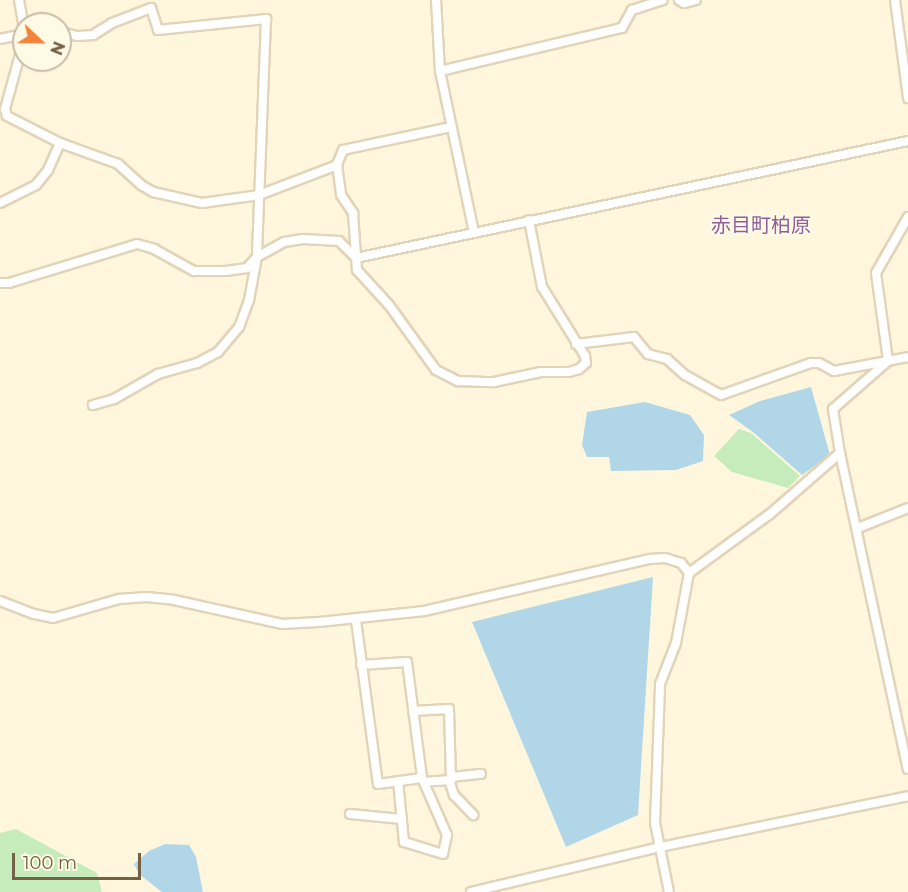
<!DOCTYPE html>
<meta charset="utf-8">
<style>
body{margin:0}
#map{position:relative;width:908px;height:892px;overflow:hidden;background:#fef7de;font-family:Montserrat,"Noto Sans JP",sans-serif}
div>[style]{position:absolute}
[style*='--x']{left:calc(var(--x)*1px);top:calc(var(--y)*1px);width:calc(var(--w)*1px);rotate:calc(var(--a)*1deg)}
.green>*{inset:0;background:#c7ecbc}
.water>*{inset:0;background:#b1d6e8}
.roads{filter:drop-shadow(2px 0 #e2d4b9) drop-shadow(-2px 0 #e2d4b9) drop-shadow(0 2px #e2d4b9) drop-shadow(0 -2px #e2d4b9)}
.minor>*{height:8px;margin:-4px;padding:0 4px;transform-origin:4px;border-radius:4px;background:#fff}
span{translate:-50% -50%;white-space:nowrap;text-align:center;line-height:1.15;-webkit-text-stroke:5px #fffae6;paint-order:stroke}
.quarter-label{font-size:20px;color:#905f99}
.north{position:absolute;left:12px;top:12px;width:60px;height:60px;box-sizing:border-box;background:#fffae6;border:2px solid #c8bca6;border-radius:50%;rotate:112deg;font-size:16px;font-weight:700;line-height:24px;text-align:center;color:#755f45}
.north::after{content:'';display:block;margin:auto;width:21px;height:27px;background:#f28439;clip-path:polygon(50% 0,100% 100%,50% 72%,0 100%)}
.scale{position:absolute;left:12px;top:853px;width:129px;height:27px;box-sizing:border-box;border:3px solid #755f45;border-top:0;padding-left:8px;font-size:18px;line-height:21px;white-space:nowrap;color:#755f45;-webkit-text-stroke:4px #fffae6;paint-order:stroke}
</style>
<div id="map">
<div class="green">
<div style="clip-path:polygon(739px 429px,751px 433px,800px 476px,788px 488px,732px 472px,714px 456px)"></div>
<div style="clip-path:polygon(16px 829px,97px 873px,102px 892px,0 892px,0 833px)"></div>
</div>
<div class="water">
<div style="clip-path:polygon(811px 387px,830px 455px,802px 475px,753px 432px,729px 415px,760px 401px)"></div>
<div style="clip-path:polygon(645px 402px,690px 415px,704px 435px,703px 461px,676px 470px,611px 471px,609px 457px,587px 457px,582px 445px,587px 412px)"></div>
<div style="clip-path:polygon(653px 577px,638px 815px,566px 847px,472px 622px)"></div>
<div style="clip-path:polygon(165px 844px,189px 845px,196px 857px,203px 892px,162px 892px,139px 874px,134px 864px,149px 851px)"></div>
</div>
<div class="roads">
<div class="minor">
<div style="--x:19;--y:0;--w:28;--a:80"></div>
<div style="--x:436;--y:0;--w:71;--a:86.8"></div>
<div style="--x:440;--y:71;--w:165;--a:78.1"></div>
<div style="--x:679;--y:0;--w:6;--a:31"></div>
<div style="--x:684;--y:3;--w:12;--a:-14"></div>
<div style="--x:895;--y:0;--w:99;--a:82.4"></div>
<div style="--x:60;--y:32;--w:18;--a:13"></div>
<div style="--x:78;--y:36;--w:15;--a:-4"></div>
<div style="--x:93;--y:35;--w:22;--a:-32"></div>
<div style="--x:112;--y:23;--w:42;--a:-21"></div>
<div style="--x:151;--y:8;--w:23;--a:72"></div>
<div style="--x:158;--y:30;--w:109;--a:-5.8"></div>
<div style="--x:266;--y:19;--w:238;--a:92.2"></div>
<div style="--x:257;--y:257;--w:44;--a:100.5"></div>
<div style="--x:249;--y:300;--w:29;--a:110"></div>
<div style="--x:239;--y:327;--w:33;--a:130"></div>
<div style="--x:218;--y:352;--w:24;--a:152"></div>
<div style="--x:197;--y:363;--w:41;--a:164.2"></div>
<div style="--x:158;--y:374;--w:51;--a:150.4"></div>
<div style="--x:114;--y:399;--w:22;--a:164"></div>
<div style="--x:0;--y:39;--w:25;--a:-12"></div>
<div style="--x:24;--y:40;--w:72;--a:105.4"></div>
<div style="--x:5;--y:109;--w:7;--a:74"></div>
<div style="--x:7;--y:116;--w:59;--a:27"></div>
<div style="--x:60;--y:143;--w:62;--a:19.9"></div>
<div style="--x:118;--y:164;--w:31;--a:42"></div>
<div style="--x:141;--y:185;--w:14;--a:30"></div>
<div style="--x:153;--y:192;--w:50;--a:12.7"></div>
<div style="--x:202;--y:203;--w:58;--a:-8"></div>
<div style="--x:259;--y:195;--w:84;--a:-21"></div>
<div style="--x:440;--y:71;--w:187;--a:-13.3"></div>
<div style="--x:622;--y:28;--w:21;--a:-61"></div>
<div style="--x:632;--y:10;--w:32;--a:-18"></div>
<div style="--x:451;--y:127;--w:110;--a:168"></div>
<div style="--x:343;--y:150;--w:16;--a:112"></div>
<div style="--x:337;--y:165;--w:30;--a:82"></div>
<div style="--x:341;--y:195;--w:22;--a:56"></div>
<div style="--x:353;--y:213;--w:57;--a:86"></div>
<div style="--x:357;--y:270;--w:47;--a:47.6"></div>
<div style="--x:389;--y:305;--w:80;--a:54.1"></div>
<div style="--x:436;--y:370;--w:25;--a:27"></div>
<div style="--x:458;--y:381;--w:36;--a:2"></div>
<div style="--x:494;--y:382;--w:48;--a:-12"></div>
<div style="--x:541;--y:372;--w:28;--a:0"></div>
<div style="--x:569;--y:372;--w:10;--a:-17"></div>
<div style="--x:579;--y:369;--w:9;--a:-41"></div>
<div style="--x:586;--y:363;--w:7;--a:-98"></div>
<div style="--x:585;--y:356;--w:81;--a:-121.9"></div>
<div style="--x:542;--y:287;--w:68;--a:-101"></div>
<div style="--x:0;--y:203;--w:40;--a:-26.6"></div>
<div style="--x:36;--y:185;--w:19;--a:-51"></div>
<div style="--x:48;--y:170;--w:30;--a:-66"></div>
<div style="--x:908;--y:217;--w:64;--a:119.7"></div>
<div style="--x:876;--y:273;--w:89;--a:82.2"></div>
<div style="--x:888;--y:361;--w:73;--a:138.9"></div>
<div style="--x:833;--y:409;--w:45;--a:81"></div>
<div style="--x:840;--y:453;--w:323;--a:77.9"></div>
<div style="--x:356;--y:258;--w:564;--a:-11.97"></div>
<div style="--x:0;--y:283;--w:9;--a:0"></div>
<div style="--x:9;--y:283;--w:134;--a:-16.9"></div>
<div style="--x:137;--y:244;--w:18;--a:16"></div>
<div style="--x:154;--y:249;--w:46;--a:28.8"></div>
<div style="--x:194;--y:271;--w:32;--a:0"></div>
<div style="--x:226;--y:271;--w:21;--a:-8"></div>
<div style="--x:247;--y:268;--w:15;--a:-48"></div>
<div style="--x:257;--y:257;--w:31;--a:-29"></div>
<div style="--x:284;--y:242;--w:19;--a:-9"></div>
<div style="--x:303;--y:239;--w:36;--a:3"></div>
<div style="--x:339;--y:241;--w:24;--a:45"></div>
<div style="--x:576;--y:344;--w:58;--a:-6.9"></div>
<div style="--x:634;--y:337;--w:22;--a:51"></div>
<div style="--x:648;--y:354;--w:20;--a:15"></div>
<div style="--x:667;--y:359;--w:24;--a:42"></div>
<div style="--x:685;--y:375;--w:41;--a:29.1"></div>
<div style="--x:721;--y:395;--w:96;--a:-19.6"></div>
<div style="--x:811;--y:363;--w:8;--a:0"></div>
<div style="--x:819;--y:363;--w:17;--a:28"></div>
<div style="--x:834;--y:371;--w:75;--a:-10.7"></div>
<div style="--x:858;--y:528;--w:54;--a:-21.8"></div>
<div style="--x:0;--y:601;--w:36;--a:21"></div>
<div style="--x:34;--y:614;--w:19;--a:12"></div>
<div style="--x:53;--y:618;--w:69;--a:-16.1"></div>
<div style="--x:119;--y:599;--w:28;--a:-4"></div>
<div style="--x:147;--y:597;--w:27;--a:6"></div>
<div style="--x:174;--y:600;--w:111;--a:12.5"></div>
<div style="--x:282;--y:624;--w:37;--a:-3"></div>
<div style="--x:319;--y:622;--w:106;--a:-6"></div>
<div style="--x:424;--y:611;--w:232;--a:-13"></div>
<div style="--x:650;--y:559;--w:15;--a:-4"></div>
<div style="--x:665;--y:558;--w:17;--a:17"></div>
<div style="--x:681;--y:563;--w:13;--a:51"></div>
<div style="--x:356;--y:620;--w:165;--a:82.4"></div>
<div style="--x:378;--y:784;--w:44;--a:-7.8"></div>
<div style="--x:361;--y:665;--w:46;--a:-3.7"></div>
<div style="--x:407;--y:662;--w:117;--a:82.6"></div>
<div style="--x:422;--y:778;--w:62;--a:66.3"></div>
<div style="--x:447;--y:835;--w:19;--a:102"></div>
<div style="--x:443;--y:854;--w:41;--a:-162.9"></div>
<div style="--x:404;--y:842;--w:61;--a:-95.6"></div>
<div style="--x:413;--y:711;--w:36;--a:-3"></div>
<div style="--x:449;--y:709;--w:71;--a:88.4"></div>
<div style="--x:451;--y:780;--w:27;--a:176"></div>
<div style="--x:451;--y:777;--w:30;--a:-6"></div>
<div style="--x:449;--y:780;--w:16;--a:72"></div>
<div style="--x:454;--y:795;--w:28;--a:46"></div>
<div style="--x:350;--y:814;--w:52;--a:5.5"></div>
<div style="--x:471;--y:892;--w:194;--a:-13.4"></div>
<div style="--x:660;--y:847;--w:253;--a:-11.6"></div>
<div style="--x:669;--y:892;--w:70;--a:-101.5"></div>
<div style="--x:655;--y:823;--w:139;--a:-87.9"></div>
<div style="--x:660;--y:684;--w:44;--a:-68.7"></div>
<div style="--x:676;--y:643;--w:71;--a:-79.5"></div>
<div style="--x:689;--y:573;--w:100;--a:-36.1"></div>
<div style="--x:770;--y:514;--w:93;--a:-41.1"></div>
</div>
</div>
<div class="quarter-label">
<span style="left:761px;top:225px">赤目町柏原</span>
</div>
<div class="north">N</div>
<div class="scale">100 m</div>
</div>
